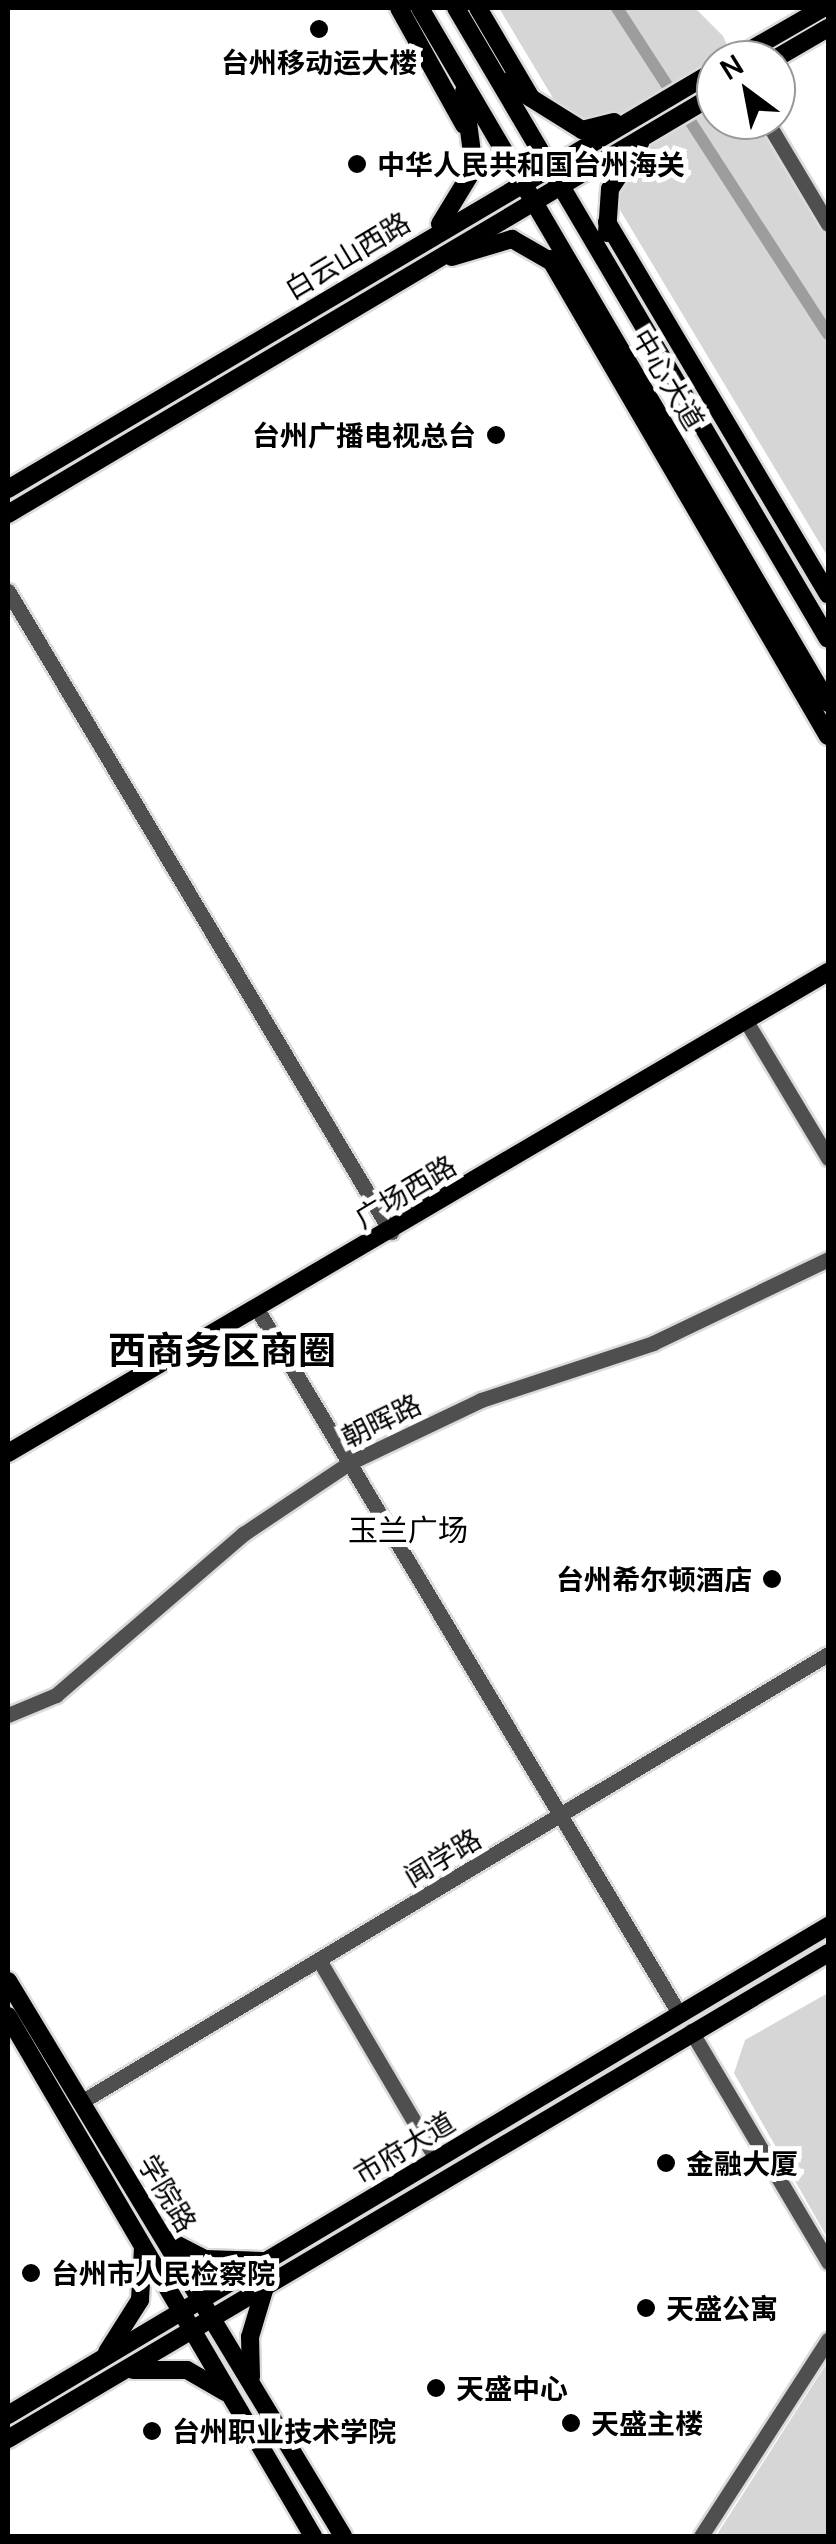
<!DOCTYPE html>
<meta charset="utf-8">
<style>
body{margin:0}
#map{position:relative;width:836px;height:2544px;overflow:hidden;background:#fff;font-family:Manrope,"Noto Sans SC",sans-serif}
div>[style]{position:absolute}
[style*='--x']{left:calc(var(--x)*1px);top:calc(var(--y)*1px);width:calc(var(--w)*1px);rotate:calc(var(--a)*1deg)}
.green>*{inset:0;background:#d6d6d6}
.canal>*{height:12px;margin:-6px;padding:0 6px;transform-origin:6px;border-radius:6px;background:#9d9d9d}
.roads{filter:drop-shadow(2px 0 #dbdbdb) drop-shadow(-2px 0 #dbdbdb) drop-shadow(0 2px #dbdbdb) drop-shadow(0 -2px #dbdbdb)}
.minor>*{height:15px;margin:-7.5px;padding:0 7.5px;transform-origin:7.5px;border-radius:7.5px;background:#4f4f4f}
.major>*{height:18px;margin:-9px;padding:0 9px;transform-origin:9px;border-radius:9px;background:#000}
.dots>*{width:28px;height:28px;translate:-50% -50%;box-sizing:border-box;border:5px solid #fff;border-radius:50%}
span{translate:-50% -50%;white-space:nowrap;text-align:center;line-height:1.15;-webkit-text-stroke:10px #fff;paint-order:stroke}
.poi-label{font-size:28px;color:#000;font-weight:700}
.left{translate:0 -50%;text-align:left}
.right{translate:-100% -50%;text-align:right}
.street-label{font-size:28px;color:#000}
.neighbourhood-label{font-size:30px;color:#000}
.district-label{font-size:38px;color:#000;font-weight:700}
.frame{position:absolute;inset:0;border:10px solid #000;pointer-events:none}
.north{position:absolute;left:696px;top:40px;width:100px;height:100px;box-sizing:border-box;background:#fff;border:2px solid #999;border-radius:50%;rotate:328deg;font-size:28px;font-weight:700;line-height:40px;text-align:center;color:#000}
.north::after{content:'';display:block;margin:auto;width:35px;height:45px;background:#000;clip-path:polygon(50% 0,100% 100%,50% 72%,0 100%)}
</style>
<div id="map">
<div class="green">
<div style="clip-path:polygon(499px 8px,695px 8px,723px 36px,734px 60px,716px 60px,716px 120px,766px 120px,828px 224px,828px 557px)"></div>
<div style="clip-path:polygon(828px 1993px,828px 2239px,734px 2073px,745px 2040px)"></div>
<div style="clip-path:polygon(828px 2361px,828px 2536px,716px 2536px)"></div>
</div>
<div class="canal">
<div style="--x:617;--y:8;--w:388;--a:57.1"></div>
</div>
<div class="roads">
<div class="minor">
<div style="--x:766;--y:120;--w:121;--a:59.2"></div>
<div style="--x:8;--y:591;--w:747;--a:59.14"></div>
<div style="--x:746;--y:1021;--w:160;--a:59.1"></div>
<div style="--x:257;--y:1309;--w:823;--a:59.07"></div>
<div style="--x:8;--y:1715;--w:52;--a:-22.6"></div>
<div style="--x:56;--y:1695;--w:247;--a:-40.7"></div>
<div style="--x:243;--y:1534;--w:128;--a:-33.8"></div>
<div style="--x:349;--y:1463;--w:146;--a:-25.5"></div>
<div style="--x:481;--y:1400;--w:181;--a:-18.3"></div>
<div style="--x:653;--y:1343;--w:194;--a:-25.6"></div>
<div style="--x:319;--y:1960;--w:232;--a:59.5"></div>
<div style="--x:691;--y:2031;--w:269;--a:59.3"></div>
<div style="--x:81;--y:2102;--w:871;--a:-30.95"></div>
<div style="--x:701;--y:2536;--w:234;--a:-57.1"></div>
</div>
<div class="major">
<div style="--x:399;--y:8;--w:134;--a:60.9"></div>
<div style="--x:420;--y:8;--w:806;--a:59.58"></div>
<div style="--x:456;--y:8;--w:732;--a:59.48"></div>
<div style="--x:478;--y:8;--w:104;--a:59.5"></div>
<div style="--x:733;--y:60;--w:104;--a:-30"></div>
<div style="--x:773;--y:60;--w:64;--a:-30.2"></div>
<div style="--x:505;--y:82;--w:91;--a:31.9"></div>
<div style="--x:582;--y:130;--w:33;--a:-14"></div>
<div style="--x:607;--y:222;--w:433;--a:59.3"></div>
<div style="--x:440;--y:224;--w:66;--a:-58.7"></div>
<div style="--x:474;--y:168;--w:77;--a:-97.5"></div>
<div style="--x:607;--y:233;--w:44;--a:-86.1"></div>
<div style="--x:610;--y:189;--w:55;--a:-56.9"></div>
<div style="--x:452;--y:257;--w:63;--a:-16.7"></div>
<div style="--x:512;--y:239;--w:52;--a:30"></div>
<div style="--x:550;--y:259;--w:552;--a:59.77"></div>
<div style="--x:8;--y:489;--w:823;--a:-30.62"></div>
<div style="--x:8;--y:514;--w:823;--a:-30.68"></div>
<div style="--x:8;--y:1453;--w:951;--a:-30.4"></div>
<div style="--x:8;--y:1981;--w:648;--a:58.88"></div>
<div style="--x:8;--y:2016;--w:603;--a:59.61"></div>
<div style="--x:168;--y:2240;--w:42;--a:27.2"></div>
<div style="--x:205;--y:2259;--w:57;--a:2"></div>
<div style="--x:107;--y:2352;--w:62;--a:-57.6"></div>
<div style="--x:140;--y:2300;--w:52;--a:-86.7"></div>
<div style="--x:133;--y:2370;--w:54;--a:0"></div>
<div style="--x:187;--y:2370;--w:44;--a:30.1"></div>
<div style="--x:251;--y:2377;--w:40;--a:-91.4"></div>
<div style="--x:250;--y:2337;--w:52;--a:-73.3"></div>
<div style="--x:8;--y:2415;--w:955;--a:-30.81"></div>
<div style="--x:8;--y:2439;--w:953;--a:-30.65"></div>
</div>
</div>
<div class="dots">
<div style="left:319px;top:29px;background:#000"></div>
<div style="left:357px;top:164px;background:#000"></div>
<div style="left:496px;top:435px;background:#000"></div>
<div style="left:772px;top:1579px;background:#000"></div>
<div style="left:666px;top:2163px;background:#000"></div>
<div style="left:31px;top:2273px;background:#000"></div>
<div style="left:646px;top:2308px;background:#000"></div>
<div style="left:436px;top:2388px;background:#000"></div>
<div style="left:571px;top:2423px;background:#000"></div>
<div style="left:152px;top:2431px;background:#000"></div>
</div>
<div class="poi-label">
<span style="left:319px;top:62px">台州移动运大楼</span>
<span class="left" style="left:377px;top:164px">中华人民共和国台州海关</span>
<span class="right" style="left:476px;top:435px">台州广播电视总台</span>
<span class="right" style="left:752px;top:1579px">台州希尔顿酒店</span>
<span class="left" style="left:686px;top:2163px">金融大厦</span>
<span class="left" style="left:51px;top:2273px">台州市人民检察院</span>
<span class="left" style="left:666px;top:2308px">天盛公寓</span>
<span class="left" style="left:456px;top:2388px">天盛中心</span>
<span class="left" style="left:591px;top:2423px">天盛主楼</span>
<span class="left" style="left:172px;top:2431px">台州职业技术学院</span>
</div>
<div class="street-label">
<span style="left:347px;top:255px;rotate:-31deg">白云山西路</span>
<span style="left:669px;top:379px;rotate:59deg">中心大道</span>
<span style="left:405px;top:1191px;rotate:-31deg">广场西路</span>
<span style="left:381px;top:1420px;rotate:-26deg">朝晖路</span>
<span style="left:442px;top:1857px;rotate:-31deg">闻学路</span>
<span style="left:404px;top:2147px;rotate:-31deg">市府大道</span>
<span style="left:168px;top:2193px;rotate:59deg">学院路</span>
</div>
<div class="neighbourhood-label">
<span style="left:408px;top:1530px">玉兰广场</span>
</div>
<div class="district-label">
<span style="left:222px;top:1350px">西商务区商圈</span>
</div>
<div class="frame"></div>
<div class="north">N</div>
</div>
